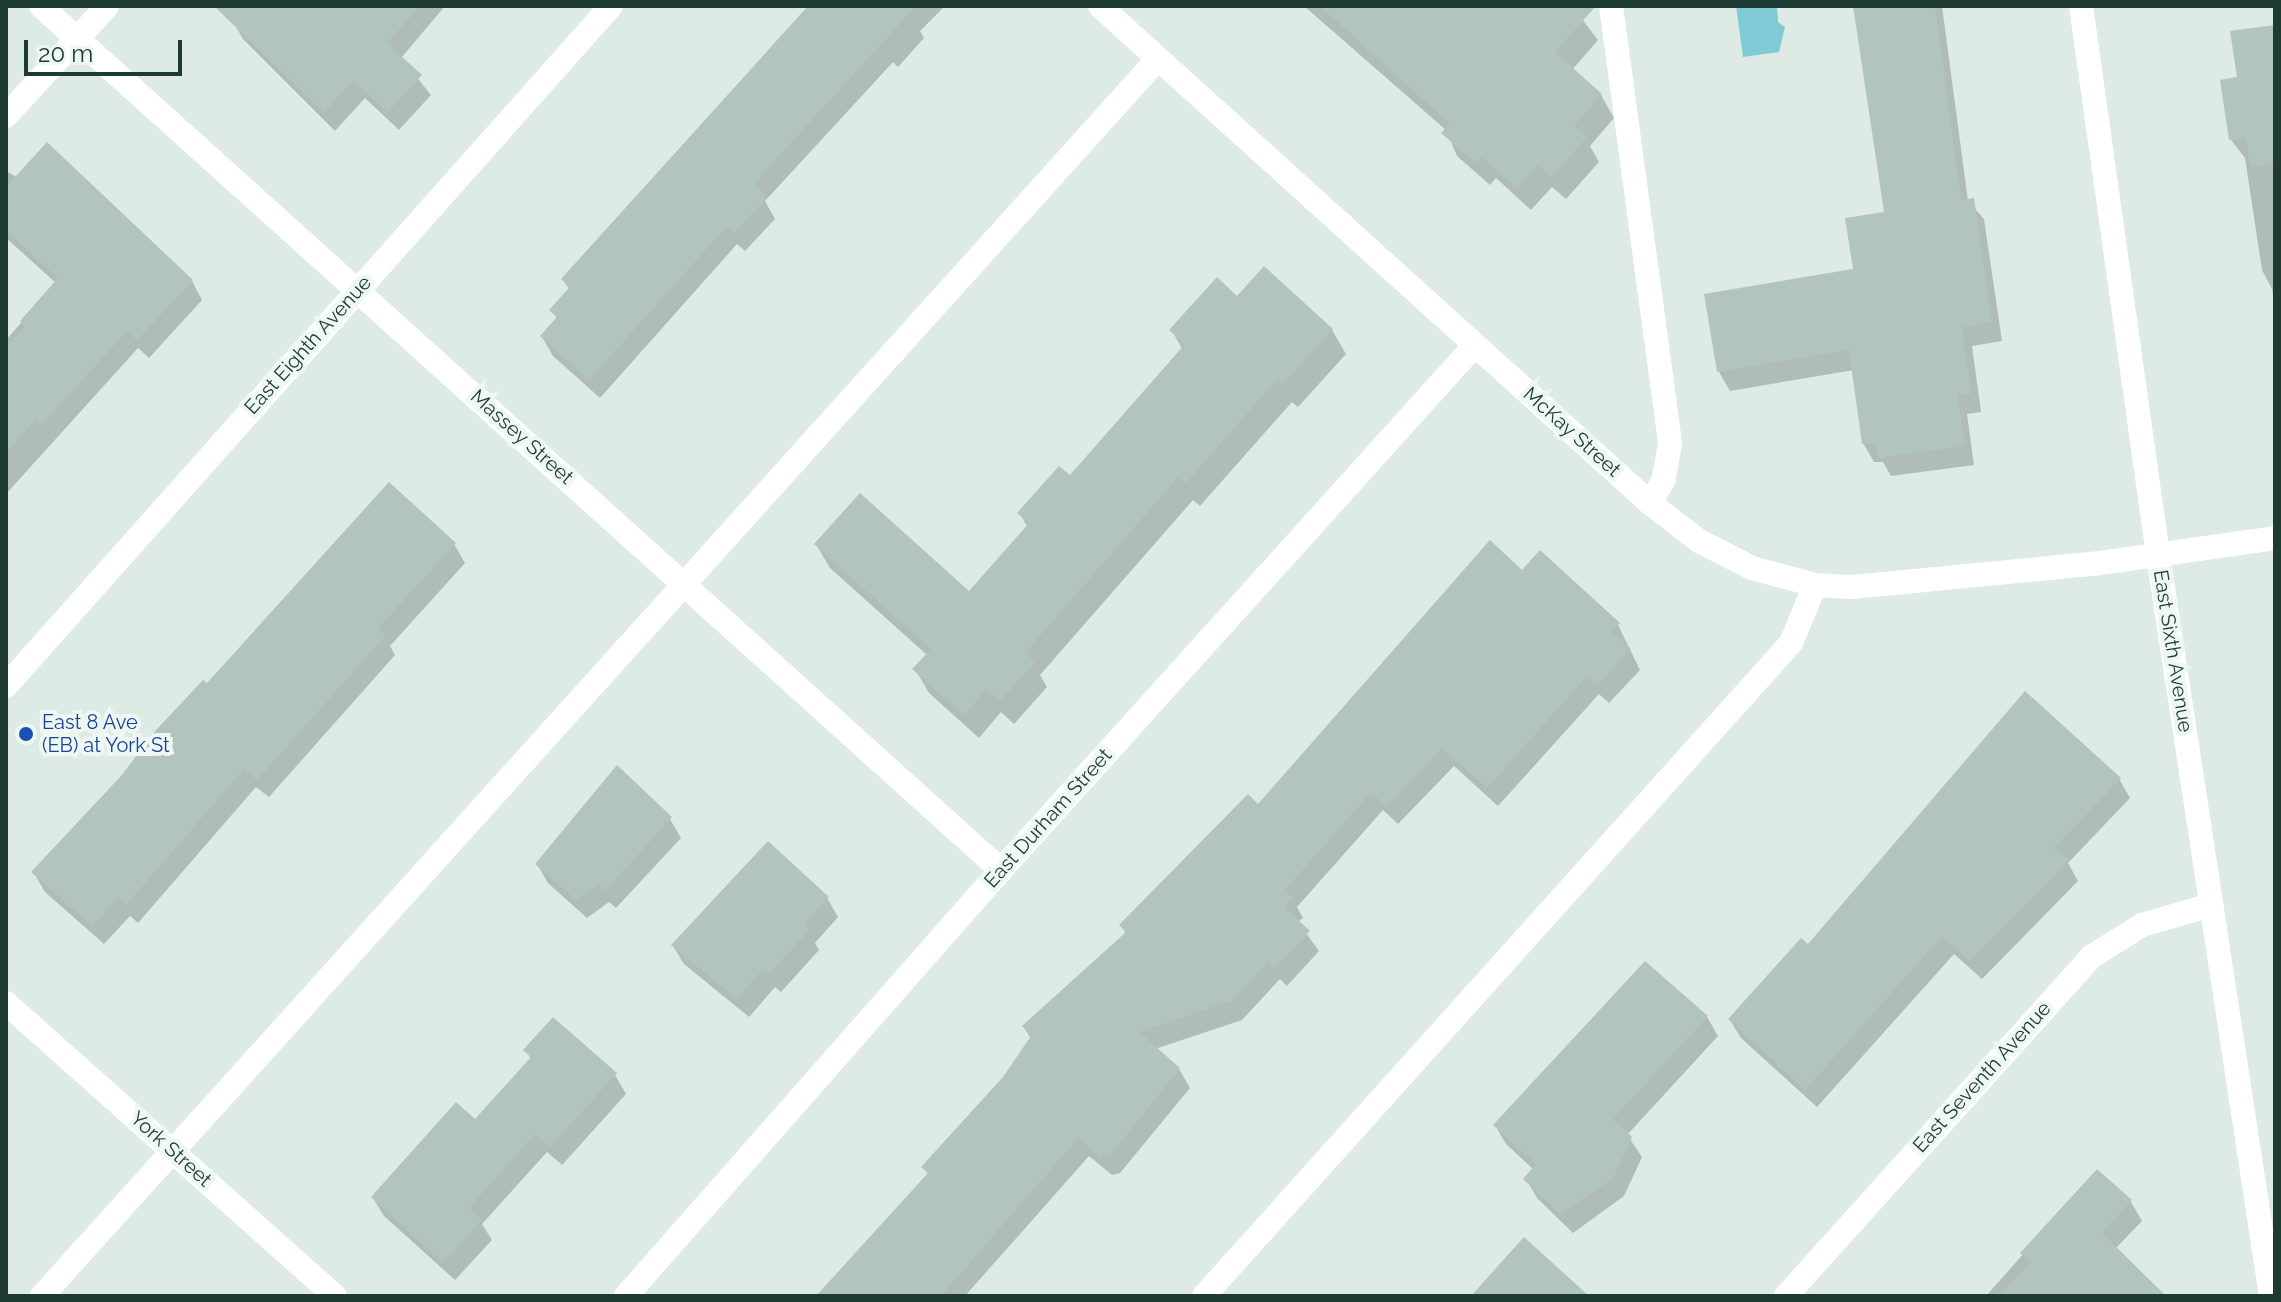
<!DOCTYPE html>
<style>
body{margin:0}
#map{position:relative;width:2281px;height:1302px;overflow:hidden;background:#ddebe4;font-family:Raleway,sans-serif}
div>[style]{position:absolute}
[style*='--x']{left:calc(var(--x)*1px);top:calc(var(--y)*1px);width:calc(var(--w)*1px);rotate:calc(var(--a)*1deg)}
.water>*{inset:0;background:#7fcad5}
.shadow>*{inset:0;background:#0003}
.building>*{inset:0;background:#b2c5bd}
.minor>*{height:24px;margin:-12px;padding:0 12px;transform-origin:12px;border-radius:12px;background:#fff}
.dots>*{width:22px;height:22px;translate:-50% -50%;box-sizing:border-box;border:4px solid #eef7f2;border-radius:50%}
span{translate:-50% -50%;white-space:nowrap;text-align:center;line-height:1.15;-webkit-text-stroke:8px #eef7f2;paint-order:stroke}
.street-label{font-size:20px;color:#1e3b33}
.transit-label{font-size:20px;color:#164399}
.left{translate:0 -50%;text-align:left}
.frame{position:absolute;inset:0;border:8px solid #1e3b33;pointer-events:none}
.scale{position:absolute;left:24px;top:40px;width:158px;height:36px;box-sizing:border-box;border:4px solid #1e3b33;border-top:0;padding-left:10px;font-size:24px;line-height:28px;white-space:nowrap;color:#1e3b33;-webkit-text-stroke:6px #eef7f2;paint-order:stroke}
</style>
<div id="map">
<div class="water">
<div style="clip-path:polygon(1736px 6px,1777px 6px,1778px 22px,1785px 27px,1779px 52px,1743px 57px)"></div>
</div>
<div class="shadow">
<div style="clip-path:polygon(244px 6px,445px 6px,401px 58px,431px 95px,399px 130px,365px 98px,335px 131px,243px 39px,232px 20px)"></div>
<div style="clip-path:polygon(810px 6px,945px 6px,920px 31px,924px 38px,898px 67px,893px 62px,765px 201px,775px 219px,745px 251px,737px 244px,600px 398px,553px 356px,542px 337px,557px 319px,552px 310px,570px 290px,563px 280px)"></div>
<div style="clip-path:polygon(1304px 6px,1572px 6px,1598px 40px,1572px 70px,1601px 95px,1614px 118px,1590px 146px,1599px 162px,1566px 199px,1552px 187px,1531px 210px,1496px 178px,1490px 185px,1457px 156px,1446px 130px)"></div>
<div style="clip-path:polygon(1857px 6px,1942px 6px,1968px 201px,1984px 219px,2002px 341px,1972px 346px,1981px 412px,1967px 414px,1974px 465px,1891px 476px,1883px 462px,1874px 462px,1863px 443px,1854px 370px,1730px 391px,1719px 372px,1855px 270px,1886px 214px)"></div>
<div style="clip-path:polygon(2275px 27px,2275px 309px,2272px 289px,2262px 270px,2245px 158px,2231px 140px,2239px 79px)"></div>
<div style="clip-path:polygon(6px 171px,192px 281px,202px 300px,149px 358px,138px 348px,6px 494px,6px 340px,56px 283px,6px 238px)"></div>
<div style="clip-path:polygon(1237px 299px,1332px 330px,1346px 354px,1298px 407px,1292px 402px,1200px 506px,1193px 500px,1040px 675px,1047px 687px,1014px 724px,1001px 712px,979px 738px,929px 693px,915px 669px,927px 655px,830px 568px,816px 544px,969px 593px,1028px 528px,1020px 514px,1070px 478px,1183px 350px,1172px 331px)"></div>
<div style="clip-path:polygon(454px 544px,465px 563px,390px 646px,395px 655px,269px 797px,256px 787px,138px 923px,130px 916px,104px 944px,45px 892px,34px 873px,207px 686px)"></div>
<div style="clip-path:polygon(1522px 573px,1618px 625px,1640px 670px,1609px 703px,1599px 694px,1498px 806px,1454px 766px,1398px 824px,1383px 810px,1297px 907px,1303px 918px,1298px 922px,1319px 951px,1287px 986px,1280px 979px,1242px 1020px,1155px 1049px,1179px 1069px,1190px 1088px,1120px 1173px,1112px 1175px,1089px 1156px,965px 1296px,819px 1296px,929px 1176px,924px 1167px,1004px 1078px,1031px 1039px,1024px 1027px,1126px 934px,1121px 925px)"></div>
<div style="clip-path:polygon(2119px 779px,2130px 798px,2068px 863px,2078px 881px,1982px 979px,1954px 954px,1817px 1107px,1741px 1038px,1730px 1020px,1808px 946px)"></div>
<div style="clip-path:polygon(670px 819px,681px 838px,616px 908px,609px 902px,587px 918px,548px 883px,537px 864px)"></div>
<div style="clip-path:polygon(827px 898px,838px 917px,815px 943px,819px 950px,781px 992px,775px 987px,749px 1017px,684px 964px,673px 946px)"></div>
<div style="clip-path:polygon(1707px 1017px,1718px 1036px,1627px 1135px,1642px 1157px,1624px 1196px,1573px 1233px,1537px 1198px,1526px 1179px,1534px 1170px,1506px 1144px,1495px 1125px)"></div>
<div style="clip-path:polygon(526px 1050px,615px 1075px,626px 1094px,562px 1165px,547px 1152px,482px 1224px,492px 1240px,455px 1280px,384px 1216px,373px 1198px,475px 1122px,531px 1059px)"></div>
<div style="clip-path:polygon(2097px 1171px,2131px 1202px,2142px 1221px,2115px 1249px,2162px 1296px,1986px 1296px)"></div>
</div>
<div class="building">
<div style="clip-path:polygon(214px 6px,420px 6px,387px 43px,422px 75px,388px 112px,353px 80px,324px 113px)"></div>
<div style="clip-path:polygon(808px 6px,916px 6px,755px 182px,766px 199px,734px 233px,726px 227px,589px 380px,540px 336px,557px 317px,549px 310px,570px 287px,561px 279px)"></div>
<div style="clip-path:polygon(1320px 6px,1596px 6px,1555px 52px,1602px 94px,1574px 126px,1587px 137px,1552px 177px,1538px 165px,1517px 188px,1482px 157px,1476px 163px,1441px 133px,1450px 124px)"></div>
<div style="clip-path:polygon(1853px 6px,1935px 6px,1961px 200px,1974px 198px,1992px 322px,1962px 327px,1971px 394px,1958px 395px,1965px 446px,1878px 458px,1876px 443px,1862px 444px,1849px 350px,1717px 372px,1704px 294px,1853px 269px,1845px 218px,1884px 212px)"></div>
<div style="clip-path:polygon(2275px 25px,2275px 164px,2250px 166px,2246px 138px,2229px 140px,2220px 80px,2237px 77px,2230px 31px)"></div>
<div style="clip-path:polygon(47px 142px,193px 280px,137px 340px,127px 331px,42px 424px,36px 419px,6px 452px,6px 347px,25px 326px,20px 321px,58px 278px,6px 231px,6px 187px)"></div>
<div style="clip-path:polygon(1264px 266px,1333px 329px,1283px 384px,1277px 379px,1186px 483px,1178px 477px,1025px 653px,1035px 662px,1000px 701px,986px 689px,964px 715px,912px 669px,931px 649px,814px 544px,860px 493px,969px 591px,1029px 523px,1017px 513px,1059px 466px,1070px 475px,1185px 344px,1169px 330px,1217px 277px,1237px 296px)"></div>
<div style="clip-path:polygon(389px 482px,456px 543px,378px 628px,386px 635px,257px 780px,244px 769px,126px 905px,118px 898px,92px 926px,31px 872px,121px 776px,157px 729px,203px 680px,207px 683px)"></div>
<div style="clip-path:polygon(1490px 540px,1522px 570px,1540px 550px,1620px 623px,1612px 632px,1631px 649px,1597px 685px,1587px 676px,1487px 788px,1442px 748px,1387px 807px,1371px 792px,1285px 890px,1293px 898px,1284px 907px,1310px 931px,1275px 968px,1268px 962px,1231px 1001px,1139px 1032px,1180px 1068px,1109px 1156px,1105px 1152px,1100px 1158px,1078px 1138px,941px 1296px,816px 1296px,928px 1173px,921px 1167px,1003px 1077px,1031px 1036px,1022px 1026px,1126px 932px,1119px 925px,1248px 794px,1258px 804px)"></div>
<div style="clip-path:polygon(2025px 691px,2121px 778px,2054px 848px,2069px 860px,1970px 961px,1942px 936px,1805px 1090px,1728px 1019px,1801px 938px,1808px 944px)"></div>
<div style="clip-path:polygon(617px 765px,672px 817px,605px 891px,598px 884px,576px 900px,535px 864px)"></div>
<div style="clip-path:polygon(768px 841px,829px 897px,804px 924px,810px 929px,769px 974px,763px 969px,737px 999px,671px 945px)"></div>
<div style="clip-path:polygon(1645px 961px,1708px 1016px,1613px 1119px,1632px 1137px,1614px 1177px,1561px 1215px,1523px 1179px,1536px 1164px,1493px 1125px)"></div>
<div style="clip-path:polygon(553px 1017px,617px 1073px,550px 1147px,535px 1134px,469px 1208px,482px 1220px,443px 1263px,371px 1197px,456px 1102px,475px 1119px,531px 1057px,523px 1050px)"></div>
<div style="clip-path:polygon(2097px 1169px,2132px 1200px,2102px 1233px,2166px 1296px,2000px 1296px,2030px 1262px,2020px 1253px)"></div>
<div style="clip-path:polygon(1524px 1237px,1589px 1296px,1471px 1296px)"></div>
</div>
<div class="minor">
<div style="--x:41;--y:6;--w:1292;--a:41.99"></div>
<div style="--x:1100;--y:6;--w:741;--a:42.1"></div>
<div style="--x:1650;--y:503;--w:62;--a:37.8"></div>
<div style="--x:1699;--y:541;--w:59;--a:27"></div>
<div style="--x:1752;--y:568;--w:65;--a:15.1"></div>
<div style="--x:1815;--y:585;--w:37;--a:3"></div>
<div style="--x:1852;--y:587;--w:242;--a:-5.5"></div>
<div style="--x:2093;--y:564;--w:184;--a:-8.1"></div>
<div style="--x:1611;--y:6;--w:442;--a:82.3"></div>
<div style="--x:1670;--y:444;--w:36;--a:100"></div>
<div style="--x:1664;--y:479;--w:28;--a:120"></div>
<div style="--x:2081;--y:6;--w:554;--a:82.02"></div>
<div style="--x:2158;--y:555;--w:750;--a:81.33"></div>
<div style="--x:6;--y:116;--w:149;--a:-47.4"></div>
<div style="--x:6;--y:686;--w:910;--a:-48.34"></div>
<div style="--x:6;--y:1003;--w:441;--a:41.7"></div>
<div style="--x:42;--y:1296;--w:1665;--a:-47.95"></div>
<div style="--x:626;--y:1296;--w:568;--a:-48.64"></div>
<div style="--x:1001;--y:870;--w:707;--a:-47.92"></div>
<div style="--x:1204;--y:1296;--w:878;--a:-48.05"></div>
<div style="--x:1791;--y:643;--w:63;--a:-67.5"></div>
<div style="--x:1786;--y:1296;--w:456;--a:-48"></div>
<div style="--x:2091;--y:957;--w:60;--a:-32.1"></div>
<div style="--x:2142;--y:925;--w:72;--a:-16.2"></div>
</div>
<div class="dots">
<div style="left:26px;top:734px;background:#1a4fb4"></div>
</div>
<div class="street-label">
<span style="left:308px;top:345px;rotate:-48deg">East Eighth Avenue</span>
<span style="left:1572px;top:432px;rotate:42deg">McKay Street</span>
<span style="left:522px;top:437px;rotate:42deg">Massey Street</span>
<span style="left:2173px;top:651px;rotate:81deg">East Sixth Avenue</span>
<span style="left:1048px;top:818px;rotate:-48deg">East Durham Street</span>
<span style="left:1982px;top:1077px;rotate:-48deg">East Seventh Avenue</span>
<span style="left:171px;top:1149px;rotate:42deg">York Street</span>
</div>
<div class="transit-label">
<span class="left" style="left:42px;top:734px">East 8 Ave<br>(EB) at York St</span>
</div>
<div class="frame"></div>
<div class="scale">20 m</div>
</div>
